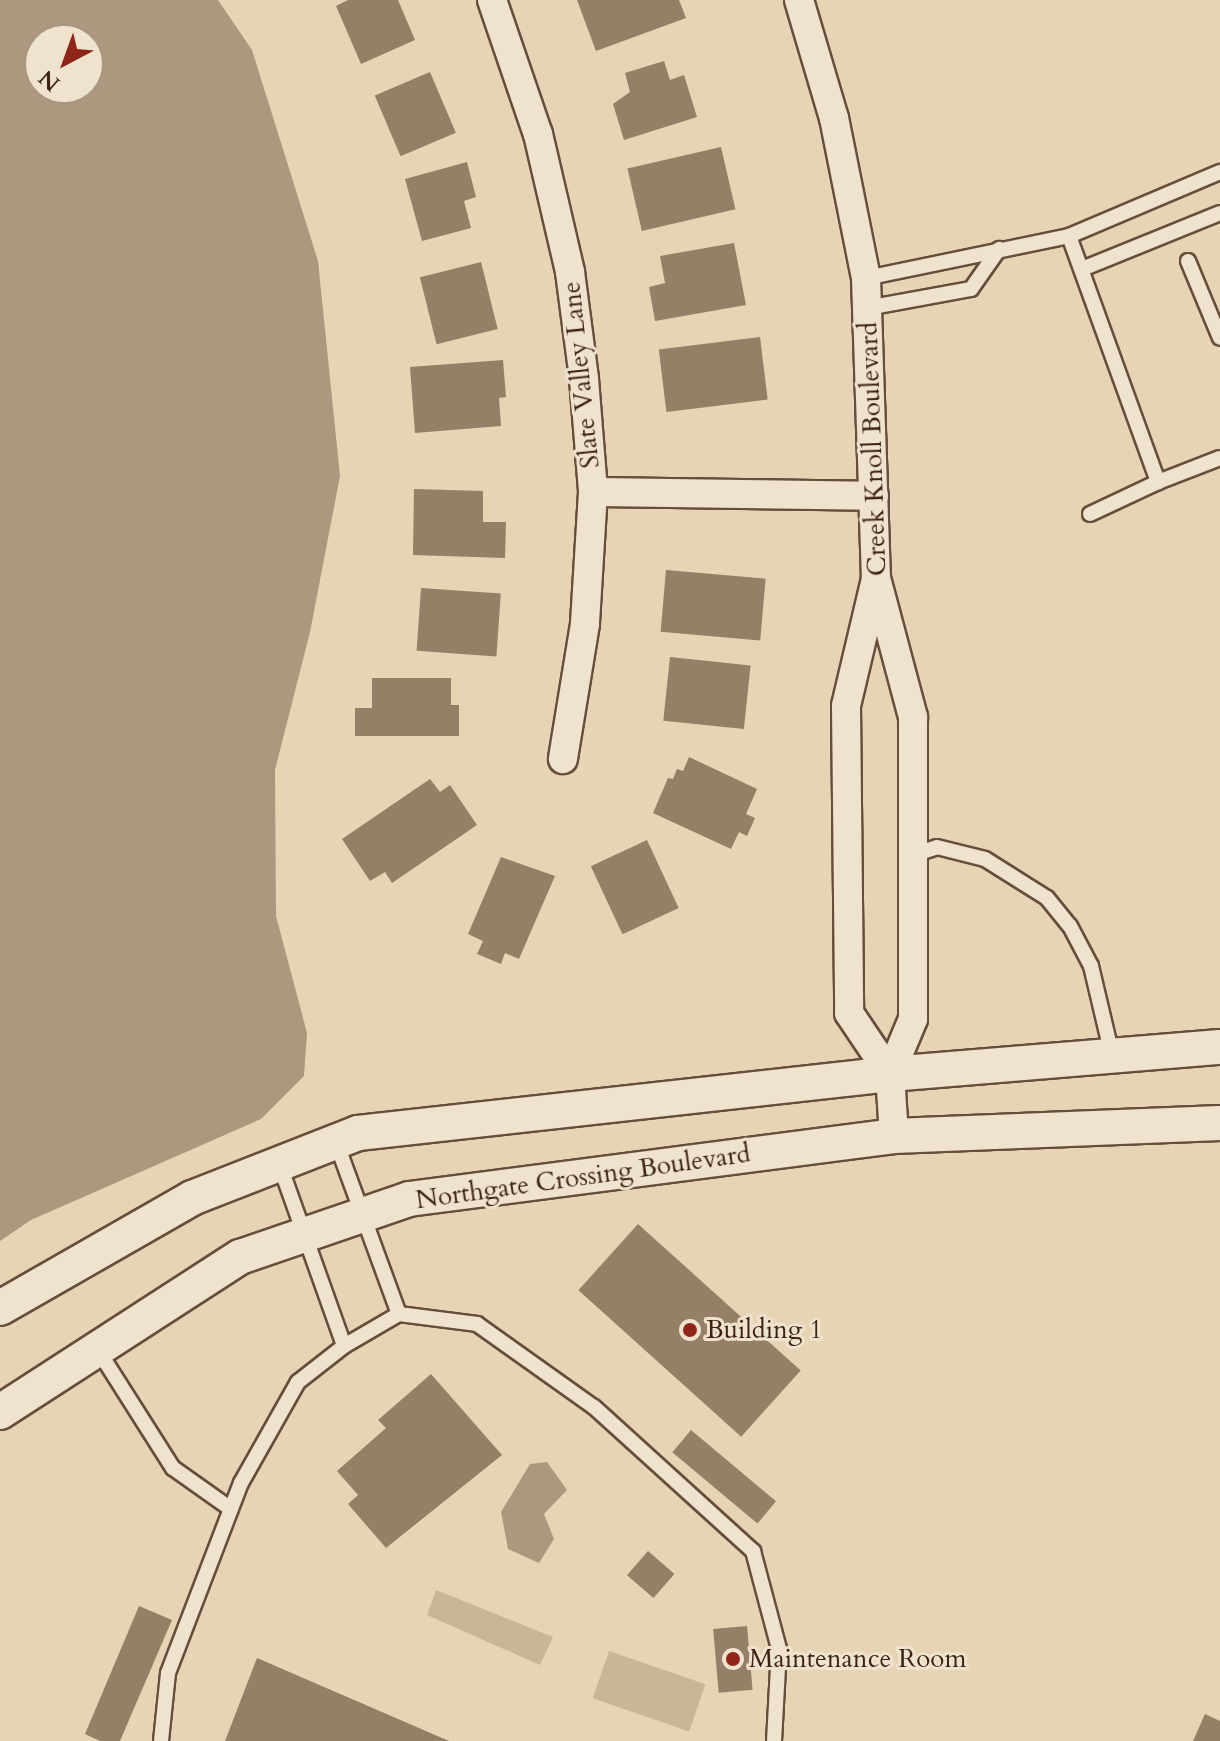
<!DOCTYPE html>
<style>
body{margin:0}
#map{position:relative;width:1220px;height:1741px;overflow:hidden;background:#e6d4b4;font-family:Cardo,serif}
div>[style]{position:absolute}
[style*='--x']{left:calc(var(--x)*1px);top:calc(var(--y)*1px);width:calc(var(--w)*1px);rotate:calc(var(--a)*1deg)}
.green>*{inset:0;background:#c9b699;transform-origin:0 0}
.water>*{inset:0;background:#ad977e}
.building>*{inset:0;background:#957f67;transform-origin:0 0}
.roads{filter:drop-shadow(2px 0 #674e3c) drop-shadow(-2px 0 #674e3c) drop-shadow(0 2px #674e3c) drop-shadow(0 -2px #674e3c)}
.service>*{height:14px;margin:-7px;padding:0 7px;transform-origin:7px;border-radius:7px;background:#efe3ce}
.minor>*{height:28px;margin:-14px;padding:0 14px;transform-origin:14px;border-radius:14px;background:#efe3ce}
.tertiary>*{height:34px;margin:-17px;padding:0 17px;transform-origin:17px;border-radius:17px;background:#efe3ce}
.dots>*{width:22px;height:22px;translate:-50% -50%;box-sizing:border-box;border:4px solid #efe3ce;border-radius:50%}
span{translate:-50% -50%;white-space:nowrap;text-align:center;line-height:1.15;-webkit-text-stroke:6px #efe3ce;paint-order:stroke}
.street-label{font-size:26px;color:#3d2214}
.poi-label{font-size:26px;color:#3d2214}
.left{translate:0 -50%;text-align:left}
.north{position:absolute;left:24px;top:24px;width:80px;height:80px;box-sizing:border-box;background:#efe3ce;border:2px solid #a89684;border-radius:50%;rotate:221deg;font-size:22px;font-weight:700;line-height:32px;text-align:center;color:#3d2214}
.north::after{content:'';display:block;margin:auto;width:28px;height:36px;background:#8f2418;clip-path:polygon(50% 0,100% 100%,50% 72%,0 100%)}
</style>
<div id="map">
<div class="green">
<div style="clip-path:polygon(436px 1590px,553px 1637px,540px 1665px,427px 1615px)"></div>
<div style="left:609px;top:1651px;width:102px;height:50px;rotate:19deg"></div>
</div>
<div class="water">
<div style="clip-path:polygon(evenodd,0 0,218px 0,252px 50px,318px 261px,340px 476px,310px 632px,275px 770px,276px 916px,307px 1033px,304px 1076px,261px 1119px,31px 1220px,0 1241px,0 0,40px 40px,88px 40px,88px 88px,40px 88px,40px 40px)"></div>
<div style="clip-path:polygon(547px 1462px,567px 1490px,544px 1514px,554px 1539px,539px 1563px,508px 1549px,501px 1512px,530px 1464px)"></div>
</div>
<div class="building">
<div style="clip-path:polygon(348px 0,398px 0,415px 40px,361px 64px,336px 6px)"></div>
<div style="clip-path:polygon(577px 0,679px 0,686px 18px,596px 51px)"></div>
<div style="clip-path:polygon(664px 61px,670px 80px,684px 75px,697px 117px,624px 140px,613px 104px,630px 92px,625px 73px)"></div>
<div style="left:430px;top:72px;width:66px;height:60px;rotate:67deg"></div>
<div style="left:721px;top:147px;width:64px;height:96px;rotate:77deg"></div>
<div style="clip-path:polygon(467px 162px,476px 197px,464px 201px,471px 228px,422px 241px,405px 179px)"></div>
<div style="clip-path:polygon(734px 243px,746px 305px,655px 321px,649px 287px,665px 283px,660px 256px)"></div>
<div style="left:481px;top:262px;width:69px;height:63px;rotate:76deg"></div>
<div style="left:760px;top:337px;width:63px;height:102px;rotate:83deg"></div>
<div style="clip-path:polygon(503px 360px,506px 397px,499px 398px,501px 426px,415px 433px,410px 367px)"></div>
<div style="clip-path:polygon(414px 489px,483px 491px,483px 522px,506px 522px,505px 558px,413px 555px)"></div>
<div style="left:666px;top:570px;width:100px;height:62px;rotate:5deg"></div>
<div style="left:421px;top:588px;width:80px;height:63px;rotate:4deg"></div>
<div style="left:670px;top:657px;width:81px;height:64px;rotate:6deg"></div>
<div style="clip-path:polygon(372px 678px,451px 678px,451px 705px,459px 705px,459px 736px,355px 736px,355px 708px,372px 708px)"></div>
<div style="clip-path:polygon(689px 757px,757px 789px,746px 814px,755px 818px,747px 836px,739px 832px,731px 849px,653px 813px,668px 778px,673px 779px,677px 769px,683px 771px)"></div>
<div style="clip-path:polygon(430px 779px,440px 792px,450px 785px,477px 825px,392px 883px,385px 872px,370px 881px,342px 839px)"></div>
<div style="left:647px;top:840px;width:75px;height:62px;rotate:65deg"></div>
<div style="clip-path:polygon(501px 857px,555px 876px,519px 959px,505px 953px,501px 964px,477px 954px,483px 941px,468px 934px)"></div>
<div style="left:638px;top:1224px;width:219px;height:89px;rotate:42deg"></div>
<div style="clip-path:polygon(431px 1374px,502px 1455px,386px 1548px,348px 1504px,358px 1495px,337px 1471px,386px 1428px,378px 1420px)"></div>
<div style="left:691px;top:1430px;width:111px;height:29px;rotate:40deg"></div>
<div style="left:648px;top:1551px;width:35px;height:32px;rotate:41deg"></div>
<div style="clip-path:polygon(139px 1606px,172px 1620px,120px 1741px,100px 1741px,85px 1734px)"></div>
<div style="left:747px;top:1626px;width:64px;height:34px;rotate:85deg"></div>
<div style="clip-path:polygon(257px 1658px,449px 1741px,225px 1741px)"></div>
<div style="clip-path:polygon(1205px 1714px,1220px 1721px,1220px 1741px,1193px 1741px)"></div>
</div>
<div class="roads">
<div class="service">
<div style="--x:1069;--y:236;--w:262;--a:70.1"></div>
<div style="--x:1158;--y:482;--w:66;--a:-21.2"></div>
<div style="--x:1188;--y:261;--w:83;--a:67.4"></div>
<div style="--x:1082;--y:269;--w:149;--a:-22.1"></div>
<div style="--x:866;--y:278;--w:207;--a:-11.7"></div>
<div style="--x:1069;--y:236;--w:164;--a:-23"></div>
<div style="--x:867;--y:308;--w:106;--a:-10.4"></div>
<div style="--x:971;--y:289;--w:49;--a:-55"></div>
<div style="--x:1090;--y:514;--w:75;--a:-25.2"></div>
<div style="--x:913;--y:855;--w:25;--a:-18"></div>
<div style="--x:937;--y:847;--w:49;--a:14"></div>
<div style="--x:985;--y:859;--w:73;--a:32.2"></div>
<div style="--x:1047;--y:898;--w:36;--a:51"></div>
<div style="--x:1070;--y:926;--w:45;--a:62.3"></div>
<div style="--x:1091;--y:966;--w:91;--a:76.7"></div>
<div style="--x:336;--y:1142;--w:183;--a:69.9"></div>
<div style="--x:279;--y:1163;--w:194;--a:70.4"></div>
<div style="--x:98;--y:1350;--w:140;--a:57.6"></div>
<div style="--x:173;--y:1468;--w:71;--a:35.3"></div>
<div style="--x:161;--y:1741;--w:68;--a:-84.1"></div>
<div style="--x:168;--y:1673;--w:204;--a:-69"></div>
<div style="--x:241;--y:1483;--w:116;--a:-60.6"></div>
<div style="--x:298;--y:1382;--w:58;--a:-38"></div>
<div style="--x:344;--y:1346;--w:64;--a:-30.2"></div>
<div style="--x:399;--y:1314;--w:79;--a:7.3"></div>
<div style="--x:477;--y:1324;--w:143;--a:35.4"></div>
<div style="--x:594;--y:1407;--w:215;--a:42.2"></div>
<div style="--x:753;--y:1551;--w:101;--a:75.1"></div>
<div style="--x:779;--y:1649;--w:92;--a:93.1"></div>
</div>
<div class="minor">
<div style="--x:492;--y:0;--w:142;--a:71.1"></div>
<div style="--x:538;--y:134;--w:142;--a:76.9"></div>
<div style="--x:570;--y:272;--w:108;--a:82.5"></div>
<div style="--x:584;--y:379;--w:113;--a:85.4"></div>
<div style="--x:593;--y:492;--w:132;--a:93.5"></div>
<div style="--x:585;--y:624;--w:137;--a:99.3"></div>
<div style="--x:799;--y:0;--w:123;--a:73.5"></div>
<div style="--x:834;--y:118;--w:163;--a:78.7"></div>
<div style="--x:866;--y:278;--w:300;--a:88.1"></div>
<div style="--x:876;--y:578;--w:144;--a:75.1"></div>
<div style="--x:913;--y:717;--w:302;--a:90"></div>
<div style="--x:913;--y:1019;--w:60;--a:112.7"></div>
<div style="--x:890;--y:1074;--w:62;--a:86.3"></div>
<div style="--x:593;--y:492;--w:281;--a:0.8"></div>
<div style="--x:875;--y:583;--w:126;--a:103.3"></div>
<div style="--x:846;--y:706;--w:307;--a:89.4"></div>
<div style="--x:849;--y:1013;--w:73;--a:56.1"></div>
</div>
<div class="tertiary">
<div style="--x:0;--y:1308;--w:221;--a:-29.8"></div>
<div style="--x:192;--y:1198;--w:178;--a:-21.4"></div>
<div style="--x:358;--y:1133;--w:535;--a:-6.33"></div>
<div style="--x:890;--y:1074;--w:331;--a:-4.7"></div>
<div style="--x:0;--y:1412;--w:286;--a:-32.9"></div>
<div style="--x:240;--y:1257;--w:179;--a:-18.9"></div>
<div style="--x:409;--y:1199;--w:489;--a:-7.4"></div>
<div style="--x:894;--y:1136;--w:326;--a:-2.3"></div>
</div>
</div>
<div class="dots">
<div style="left:690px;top:1330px;background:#8f2418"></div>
<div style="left:733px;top:1659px;background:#8f2418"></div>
</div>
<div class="street-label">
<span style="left:581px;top:375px;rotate:-96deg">Slate Valley Lane</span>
<span style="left:873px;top:449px;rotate:-92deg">Creek Knoll Boulevard</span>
<span style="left:583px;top:1177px;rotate:-8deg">Northgate Crossing Boulevard</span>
</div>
<div class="poi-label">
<span class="left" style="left:706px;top:1330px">Building 1</span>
<span class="left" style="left:749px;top:1659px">Maintenance Room</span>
</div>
<div class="north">N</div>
</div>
